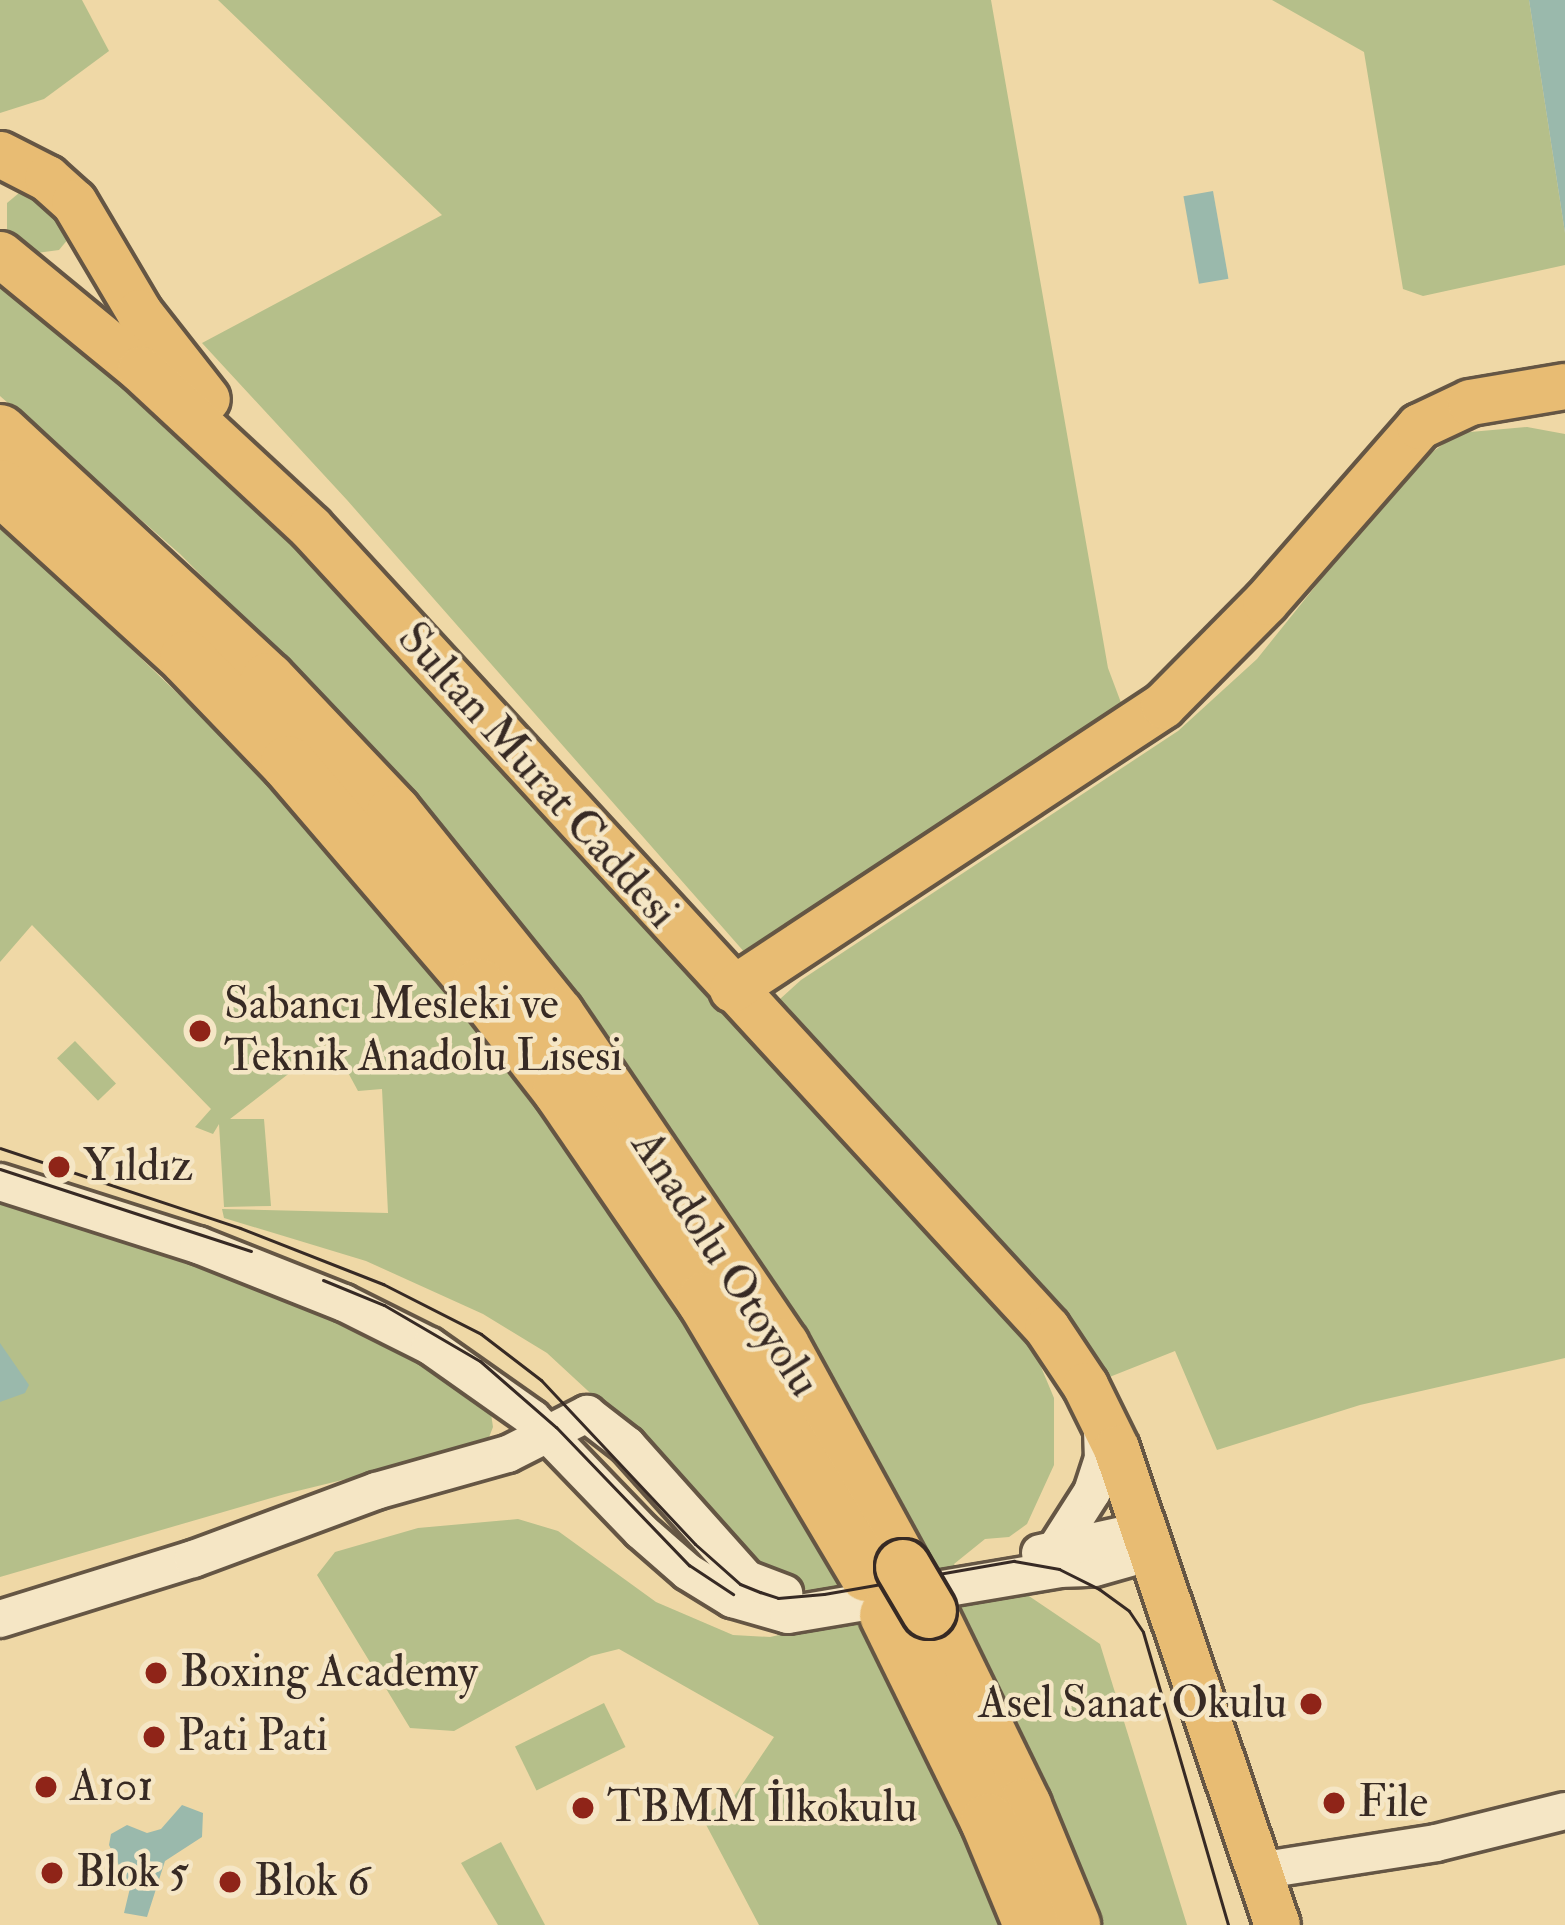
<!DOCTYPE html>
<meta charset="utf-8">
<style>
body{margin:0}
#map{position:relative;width:1565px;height:1925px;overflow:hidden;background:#efd8a6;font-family:"IM FELL Double Pica",serif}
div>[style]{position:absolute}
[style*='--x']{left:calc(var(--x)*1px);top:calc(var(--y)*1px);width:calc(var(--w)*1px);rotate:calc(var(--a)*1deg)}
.green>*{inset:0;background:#b5bf8a;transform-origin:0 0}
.water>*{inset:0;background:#9ab9ac;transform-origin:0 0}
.roads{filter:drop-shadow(3px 0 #655644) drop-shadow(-3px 0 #655644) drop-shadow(0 3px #655644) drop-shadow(0 -3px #655644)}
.minor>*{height:36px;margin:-18px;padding:0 18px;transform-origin:18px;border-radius:18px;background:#f5e6c5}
.major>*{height:45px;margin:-22.5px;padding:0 22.5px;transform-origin:22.5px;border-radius:22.5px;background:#e8bc73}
.highway>*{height:54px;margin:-27px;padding:0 27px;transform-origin:27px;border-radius:27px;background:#e8bc73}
.tram>*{height:3px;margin:-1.5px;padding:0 1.5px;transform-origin:1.5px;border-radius:1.5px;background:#372a24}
.bridges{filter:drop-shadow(3px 0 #372a24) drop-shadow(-3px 0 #372a24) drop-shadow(0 3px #372a24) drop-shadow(0 -3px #372a24)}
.highway-bridge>*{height:54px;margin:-27px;padding:0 27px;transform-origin:27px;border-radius:27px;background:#e8bc73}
.dots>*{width:33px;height:33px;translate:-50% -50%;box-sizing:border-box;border:6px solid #f5e6c5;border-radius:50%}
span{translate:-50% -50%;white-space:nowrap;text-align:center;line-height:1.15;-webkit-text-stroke:9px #f5e6c5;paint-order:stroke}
.street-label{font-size:45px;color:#372a24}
.poi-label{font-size:45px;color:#372a24}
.left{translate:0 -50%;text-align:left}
.right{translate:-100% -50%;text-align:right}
</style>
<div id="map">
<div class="green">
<div style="clip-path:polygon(0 0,82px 0,109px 51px,44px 99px,0 113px)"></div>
<div style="clip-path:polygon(218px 0,991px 0,1108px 668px,1123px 708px,746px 954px,347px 500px,202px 343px,442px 215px)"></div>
<div style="clip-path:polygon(1272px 0,1529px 0,1565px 233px,1565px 265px,1423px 296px,1403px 289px,1364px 52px)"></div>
<div style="clip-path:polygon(25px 188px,45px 194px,69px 238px,59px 250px,29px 254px,7px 239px,7px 203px)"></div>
<div style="clip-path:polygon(0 281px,219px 452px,1026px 1331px,1054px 1398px,1054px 1465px,1027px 1524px,1009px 1537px,985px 1539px,954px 1564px,971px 1596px,1020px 1590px,1100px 1644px,1187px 1925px,1102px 1925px,955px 1601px,871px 1445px,731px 1217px,580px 1003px,288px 663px,180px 554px,0 396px)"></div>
<div style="clip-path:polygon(1527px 427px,1565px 434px,1565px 1358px,1360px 1405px,1217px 1450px,1175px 1351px,1107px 1378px,769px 1009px,801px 980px,1178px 731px,1257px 659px,1411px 467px,1459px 433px)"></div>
<div style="clip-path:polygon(0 523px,271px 783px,532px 1094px,747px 1420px,836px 1578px,958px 1826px,1001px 1925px,759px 1925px,702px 1817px,735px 1795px,774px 1737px,619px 1649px,591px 1656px,454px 1731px,410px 1728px,317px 1575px,335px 1552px,418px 1528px,518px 1519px,558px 1531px,656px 1602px,733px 1635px,770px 1637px,852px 1619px,769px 1566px,767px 1583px,600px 1402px,547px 1353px,483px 1314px,366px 1261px,224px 1218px,222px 1209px,388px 1213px,382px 1089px,358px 1091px,331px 1041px,230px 1119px,264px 1119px,271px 1206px,224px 1207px,219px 1124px,213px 1134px,195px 1127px,211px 1109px,32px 925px,0 962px)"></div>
<div style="left:75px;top:1041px;width:59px;height:25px;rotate:46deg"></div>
<div style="clip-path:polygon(0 1200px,211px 1271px,311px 1291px,430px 1346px,490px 1407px,493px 1427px,486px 1445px,285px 1494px,0 1577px)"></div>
<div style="left:604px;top:1703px;width:49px;height:99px;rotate:64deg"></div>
<div style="clip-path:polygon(501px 1842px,545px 1925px,498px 1925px,461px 1863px)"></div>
</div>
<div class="water">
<div style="clip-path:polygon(1529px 0,1565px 0,1565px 233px)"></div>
<div style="left:1213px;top:191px;width:89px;height:30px;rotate:80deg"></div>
<div style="clip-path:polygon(0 1343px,29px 1385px,25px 1393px,0 1402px)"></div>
<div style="clip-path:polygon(182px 1805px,203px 1813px,202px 1837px,165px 1861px,147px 1917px,124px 1913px,130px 1888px,109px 1845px,111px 1834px,127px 1825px,147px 1833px,161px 1829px)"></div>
</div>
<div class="roads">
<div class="minor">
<div style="--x:0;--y:1182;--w:208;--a:17.7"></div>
<div style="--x:198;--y:1245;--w:157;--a:21.7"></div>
<div style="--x:344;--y:1303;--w:96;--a:26.6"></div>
<div style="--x:430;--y:1346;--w:125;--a:35.2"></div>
<div style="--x:532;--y:1418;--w:157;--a:46"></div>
<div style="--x:641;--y:1531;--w:62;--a:41.1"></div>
<div style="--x:688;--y:1572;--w:52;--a:31.5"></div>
<div style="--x:732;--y:1599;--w:58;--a:15.9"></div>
<div style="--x:788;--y:1615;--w:275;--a:-9.6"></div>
<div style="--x:1059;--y:1569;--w:36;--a:-2"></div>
<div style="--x:1095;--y:1568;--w:55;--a:-15.8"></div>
<div style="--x:1055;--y:1550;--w:69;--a:-57.5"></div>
<div style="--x:1092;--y:1492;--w:35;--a:-72"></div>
<div style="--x:1103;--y:1459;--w:37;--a:-92"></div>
<div style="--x:1040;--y:1553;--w:103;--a:-12.3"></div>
<div style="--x:0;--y:1619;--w:202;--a:-17.3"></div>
<div style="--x:193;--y:1559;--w:195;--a:-20.4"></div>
<div style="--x:376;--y:1491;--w:137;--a:-15.7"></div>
<div style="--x:508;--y:1454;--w:89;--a:-26.9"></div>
<div style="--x:587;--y:1414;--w:51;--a:37.8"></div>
<div style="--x:627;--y:1445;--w:180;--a:48.2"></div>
<div style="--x:747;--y:1579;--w:40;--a:21"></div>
<div style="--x:1258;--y:1871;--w:180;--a:-8.9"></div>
<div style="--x:1436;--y:1843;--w:133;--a:-13.9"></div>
</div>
<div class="major">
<div style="--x:0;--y:154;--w:53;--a:27.1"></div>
<div style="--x:47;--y:178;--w:36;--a:42"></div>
<div style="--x:74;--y:202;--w:128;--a:59.4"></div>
<div style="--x:139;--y:312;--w:110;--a:52"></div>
<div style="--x:0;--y:254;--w:181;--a:39.4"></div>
<div style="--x:140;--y:369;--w:232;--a:42.9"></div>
<div style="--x:310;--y:527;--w:1088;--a:47.38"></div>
<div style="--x:1047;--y:1328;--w:69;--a:56.3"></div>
<div style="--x:1085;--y:1385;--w:70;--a:63.8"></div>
<div style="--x:1116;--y:1448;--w:503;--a:71.35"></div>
<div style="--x:732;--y:989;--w:516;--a:-33.38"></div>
<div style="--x:1163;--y:705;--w:145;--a:-45.3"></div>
<div style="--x:1265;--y:602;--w:234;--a:-48.8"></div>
<div style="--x:1419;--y:426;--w:56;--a:-25.2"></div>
<div style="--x:1470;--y:402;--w:96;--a:-9.6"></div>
</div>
<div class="highway">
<div style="--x:0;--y:432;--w:365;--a:42.8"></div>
<div style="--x:268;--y:680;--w:183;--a:46.5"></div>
<div style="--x:394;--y:813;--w:260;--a:51.1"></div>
<div style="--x:557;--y:1015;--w:400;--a:55.8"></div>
<div style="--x:782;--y:1346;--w:252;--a:61.3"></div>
<div style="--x:0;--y:487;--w:253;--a:42.4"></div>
<div style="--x:187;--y:658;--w:146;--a:46.1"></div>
<div style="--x:288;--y:763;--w:294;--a:49.4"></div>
<div style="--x:479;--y:986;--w:132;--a:52.1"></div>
<div style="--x:560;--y:1090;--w:255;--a:55.6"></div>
<div style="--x:704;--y:1300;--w:319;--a:59.3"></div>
<div style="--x:929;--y:1611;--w:217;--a:64"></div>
<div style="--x:1024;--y:1806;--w:129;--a:67.6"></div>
<div style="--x:887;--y:1615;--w:229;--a:63.9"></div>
<div style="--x:988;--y:1821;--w:113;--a:67.5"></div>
</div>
</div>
<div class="tram">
<div style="--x:0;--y:1148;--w:253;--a:18.4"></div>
<div style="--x:240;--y:1228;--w:154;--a:21.4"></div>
<div style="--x:383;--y:1284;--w:110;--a:27"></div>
<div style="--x:481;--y:1334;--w:76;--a:37.5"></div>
<div style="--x:541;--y:1380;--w:225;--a:46.8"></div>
<div style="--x:695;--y:1544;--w:60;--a:41.6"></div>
<div style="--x:740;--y:1584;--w:22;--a:22"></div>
<div style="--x:760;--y:1592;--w:19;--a:18"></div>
<div style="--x:778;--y:1598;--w:46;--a:-5"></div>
<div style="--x:824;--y:1594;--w:193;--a:-9.9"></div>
<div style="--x:1014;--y:1561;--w:46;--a:10.1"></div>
<div style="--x:1059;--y:1569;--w:45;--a:26.6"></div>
<div style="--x:1099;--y:1589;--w:37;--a:36"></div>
<div style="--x:1129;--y:1611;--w:25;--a:56"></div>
<div style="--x:1143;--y:1632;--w:305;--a:73.8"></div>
<div style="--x:0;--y:1169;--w:264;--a:18.1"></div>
<div style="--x:323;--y:1280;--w:66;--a:22.3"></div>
<div style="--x:384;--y:1305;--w:111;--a:30.3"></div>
<div style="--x:480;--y:1361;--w:101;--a:41"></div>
<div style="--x:556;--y:1427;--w:192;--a:46.1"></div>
<div style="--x:689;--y:1565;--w:53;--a:33.4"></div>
</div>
<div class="bridges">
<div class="highway-bridge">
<div style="--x:903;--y:1567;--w:51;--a:59.4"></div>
</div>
</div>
<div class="dots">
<div style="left:200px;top:1031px;background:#8f2418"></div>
<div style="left:59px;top:1167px;background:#8f2418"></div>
<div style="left:156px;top:1673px;background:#8f2418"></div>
<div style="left:1311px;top:1704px;background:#8f2418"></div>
<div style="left:154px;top:1737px;background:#8f2418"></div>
<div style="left:46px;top:1787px;background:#8f2418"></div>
<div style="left:1334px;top:1803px;background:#8f2418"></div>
<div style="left:583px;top:1808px;background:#8f2418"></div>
<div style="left:52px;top:1873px;background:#8f2418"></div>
<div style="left:230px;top:1882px;background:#8f2418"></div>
</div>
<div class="street-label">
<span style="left:537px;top:776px;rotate:48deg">Sultan Murat Caddesi</span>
<span style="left:725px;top:1264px;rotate:57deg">Anadolu Otoyolu</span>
</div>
<div class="poi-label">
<span class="left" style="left:224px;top:1031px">Sabancı Mesleki ve<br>Teknik Anadolu Lisesi</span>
<span class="left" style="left:83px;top:1167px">Yıldız</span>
<span class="left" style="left:180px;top:1673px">Boxing Academy</span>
<span class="right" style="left:1287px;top:1704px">Asel Sanat Okulu</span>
<span class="left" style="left:178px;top:1737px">Pati Pati</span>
<span class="left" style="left:70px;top:1787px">A101</span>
<span class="left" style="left:1358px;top:1803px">File</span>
<span class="left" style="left:607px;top:1808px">TBMM İlkokulu</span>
<span class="left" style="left:76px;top:1873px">Blok 5</span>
<span class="left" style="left:254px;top:1882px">Blok 6</span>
</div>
</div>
